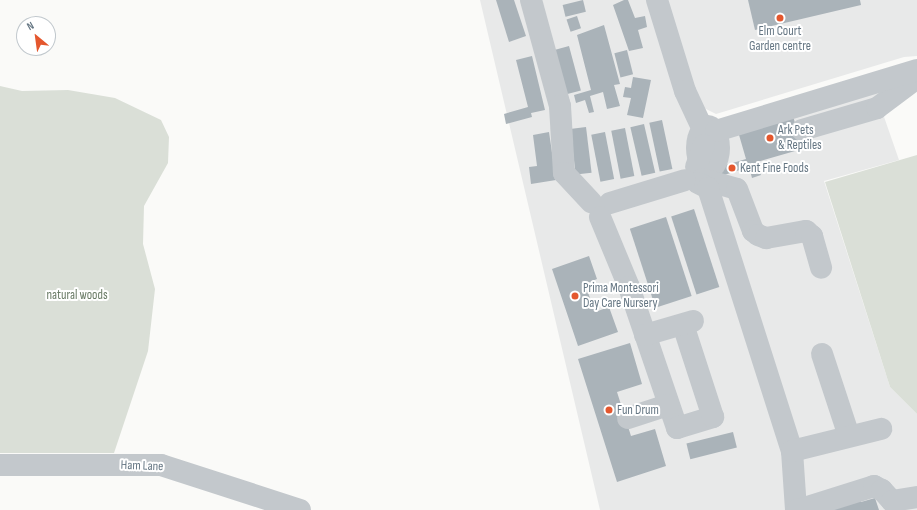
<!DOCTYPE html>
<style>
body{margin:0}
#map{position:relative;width:917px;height:510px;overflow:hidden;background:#fafaf8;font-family:"Sofia Sans Condensed",sans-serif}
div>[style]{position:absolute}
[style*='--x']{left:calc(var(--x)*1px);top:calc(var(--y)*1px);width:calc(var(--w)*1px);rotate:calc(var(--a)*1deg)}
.built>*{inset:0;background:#e8e9e9}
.green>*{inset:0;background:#dadfd7}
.building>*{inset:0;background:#aab3b9;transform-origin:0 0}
.minor>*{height:22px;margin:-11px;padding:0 11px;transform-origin:11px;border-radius:11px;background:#c3c8cc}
.minor>.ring{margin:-11px;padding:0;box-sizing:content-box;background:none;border:22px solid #c3c8cc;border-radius:50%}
.dots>*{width:11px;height:11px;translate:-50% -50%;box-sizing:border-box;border:2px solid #fff;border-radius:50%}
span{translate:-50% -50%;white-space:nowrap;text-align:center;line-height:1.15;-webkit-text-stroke:4px #fff;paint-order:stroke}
.poi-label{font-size:13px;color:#657683}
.left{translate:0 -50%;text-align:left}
.park-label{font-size:13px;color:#687a64}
.street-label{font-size:13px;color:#657683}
.north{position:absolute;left:16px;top:16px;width:40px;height:40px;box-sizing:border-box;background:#fff;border:1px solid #c1c8cd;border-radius:50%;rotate:331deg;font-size:11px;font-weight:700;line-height:16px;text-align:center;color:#657683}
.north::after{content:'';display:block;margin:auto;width:14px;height:18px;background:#e4572e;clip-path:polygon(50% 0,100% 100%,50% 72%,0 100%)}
</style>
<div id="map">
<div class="built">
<div style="clip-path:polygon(480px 0,917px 0,917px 56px,904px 57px,716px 114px,700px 106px,708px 135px,917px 78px,882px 111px,899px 160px,824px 181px,890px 387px,917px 414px,917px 510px,600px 510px)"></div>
</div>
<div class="green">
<div style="clip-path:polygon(0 86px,22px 91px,68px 90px,115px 98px,161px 120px,169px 137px,168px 163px,144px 206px,143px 244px,155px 289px,148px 351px,114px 453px,0 453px)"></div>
<div style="clip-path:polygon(917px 155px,917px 414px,890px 387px,825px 182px)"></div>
</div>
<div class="building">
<div style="clip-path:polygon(496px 0,514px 0,526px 36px,509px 42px)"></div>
<div style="left:583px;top:0;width:12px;height:21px;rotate:76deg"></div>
<div style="clip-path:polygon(624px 0,628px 0,635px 18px,645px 16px,647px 27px,638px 30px,643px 48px,629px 51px,613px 5px)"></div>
<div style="clip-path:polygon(748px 0,860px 0,861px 5px,755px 30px)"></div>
<div style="left:577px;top:16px;width:13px;height:11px;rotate:72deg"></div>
<div style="clip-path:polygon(604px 25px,620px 84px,614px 85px,620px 106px,607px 109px,603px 92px,590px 96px,594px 112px,589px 113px,585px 100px,576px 103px,574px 95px,591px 90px,577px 35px)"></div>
<div style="left:569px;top:46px;width:46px;height:17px;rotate:75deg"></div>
<div style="left:627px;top:50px;width:25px;height:13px;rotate:76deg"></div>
<div style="clip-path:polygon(532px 56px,545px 110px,531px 113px,532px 117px,506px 124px,504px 114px,528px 107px,516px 60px)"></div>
<div style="clip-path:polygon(633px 77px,651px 80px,643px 118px,627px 115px,631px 98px,623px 97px,625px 87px,631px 88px)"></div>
<div style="clip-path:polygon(792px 112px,802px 149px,757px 162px,761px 175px,752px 178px,749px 167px,718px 177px,716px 168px,746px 159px,737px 128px)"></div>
<div style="left:662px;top:120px;width:50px;height:13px;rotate:78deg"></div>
<div style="left:644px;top:124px;width:50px;height:14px;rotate:77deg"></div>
<div style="left:586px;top:127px;width:46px;height:16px;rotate:83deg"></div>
<div style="left:625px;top:128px;width:49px;height:14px;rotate:79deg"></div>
<div style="clip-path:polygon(549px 132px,556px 180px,531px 184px,529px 167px,537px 166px,533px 135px)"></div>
<div style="left:605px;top:132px;width:48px;height:14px;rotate:79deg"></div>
<div style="left:694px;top:209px;width:82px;height:24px;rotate:72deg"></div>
<div style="left:666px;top:217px;width:83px;height:38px;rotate:72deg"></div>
<div style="clip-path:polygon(589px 256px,597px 279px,585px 284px,595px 312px,609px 307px,618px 332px,578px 346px,552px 269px)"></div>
<div style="clip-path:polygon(630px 343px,642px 384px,617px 392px,631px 436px,655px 429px,666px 466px,617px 482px,578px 359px)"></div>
<div style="left:733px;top:432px;width:16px;height:48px;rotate:76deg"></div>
<div style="clip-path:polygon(859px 497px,861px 502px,875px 498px,879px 510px,817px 510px)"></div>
</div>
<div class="minor">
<div style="--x:531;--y:0;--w:110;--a:74.7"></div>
<div style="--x:560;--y:106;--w:67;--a:86.6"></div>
<div style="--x:564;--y:173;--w:40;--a:47"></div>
<div style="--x:657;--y:0;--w:95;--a:72.9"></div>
<div style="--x:685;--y:91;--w:40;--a:65"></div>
<div class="ring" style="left:697px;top:126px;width:-2px;height:-2px"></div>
<div style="--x:802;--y:130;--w:78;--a:-16.3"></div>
<div style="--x:877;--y:108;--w:50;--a:-36.9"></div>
<div style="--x:716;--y:131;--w:210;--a:-16.9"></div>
<div style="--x:696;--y:167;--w:23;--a:-70"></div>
<div style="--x:702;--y:179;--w:36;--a:16"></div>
<div style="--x:737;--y:189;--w:45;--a:69.1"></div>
<div style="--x:753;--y:231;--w:6;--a:39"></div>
<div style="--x:758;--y:235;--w:9;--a:21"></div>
<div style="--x:766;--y:238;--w:41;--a:-9.9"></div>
<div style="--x:806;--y:231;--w:8;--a:40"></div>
<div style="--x:812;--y:236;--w:33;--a:74"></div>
<div style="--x:698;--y:183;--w:11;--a:27"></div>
<div style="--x:708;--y:188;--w:276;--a:72.3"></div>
<div style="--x:792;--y:451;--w:59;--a:86.1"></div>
<div style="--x:610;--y:203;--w:78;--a:-17"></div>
<div style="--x:600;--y:217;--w:76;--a:67.5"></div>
<div style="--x:629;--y:287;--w:149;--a:71.2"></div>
<div style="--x:677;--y:428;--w:38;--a:-17"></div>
<div style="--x:713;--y:417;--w:87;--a:-108"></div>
<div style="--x:645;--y:335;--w:50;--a:-16.3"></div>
<div style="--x:822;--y:354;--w:86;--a:71.8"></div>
<div style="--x:628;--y:418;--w:42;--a:-18"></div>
<div style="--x:792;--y:451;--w:92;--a:-13.9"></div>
<div style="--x:0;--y:465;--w:161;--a:0"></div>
<div style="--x:161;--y:465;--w:146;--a:17.9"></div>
<div style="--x:798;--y:510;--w:80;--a:-17.5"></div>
<div style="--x:874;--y:486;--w:9;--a:27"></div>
<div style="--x:882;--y:490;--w:15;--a:48"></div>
<div style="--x:892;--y:501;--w:25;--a:-9"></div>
</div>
<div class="dots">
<div style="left:780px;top:18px;background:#e4572e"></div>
<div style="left:770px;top:138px;background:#e4572e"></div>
<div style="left:732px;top:168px;background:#e4572e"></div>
<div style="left:575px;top:296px;background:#e4572e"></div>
<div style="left:609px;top:410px;background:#e4572e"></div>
</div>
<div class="poi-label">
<span style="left:780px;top:39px">Elm Court<br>Garden centre</span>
<span class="left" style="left:778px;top:138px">Ark Pets<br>&amp; Reptiles</span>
<span class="left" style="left:740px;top:168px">Kent Fine Foods</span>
<span class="left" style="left:583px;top:296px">Prima Montessori<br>Day Care Nursery</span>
<span class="left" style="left:617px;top:410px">Fun Drum</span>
</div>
<div class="park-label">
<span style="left:77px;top:295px">natural woods</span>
</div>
<div class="street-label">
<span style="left:142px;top:466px;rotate:2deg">Ham Lane</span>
</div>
<div class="north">N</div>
</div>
